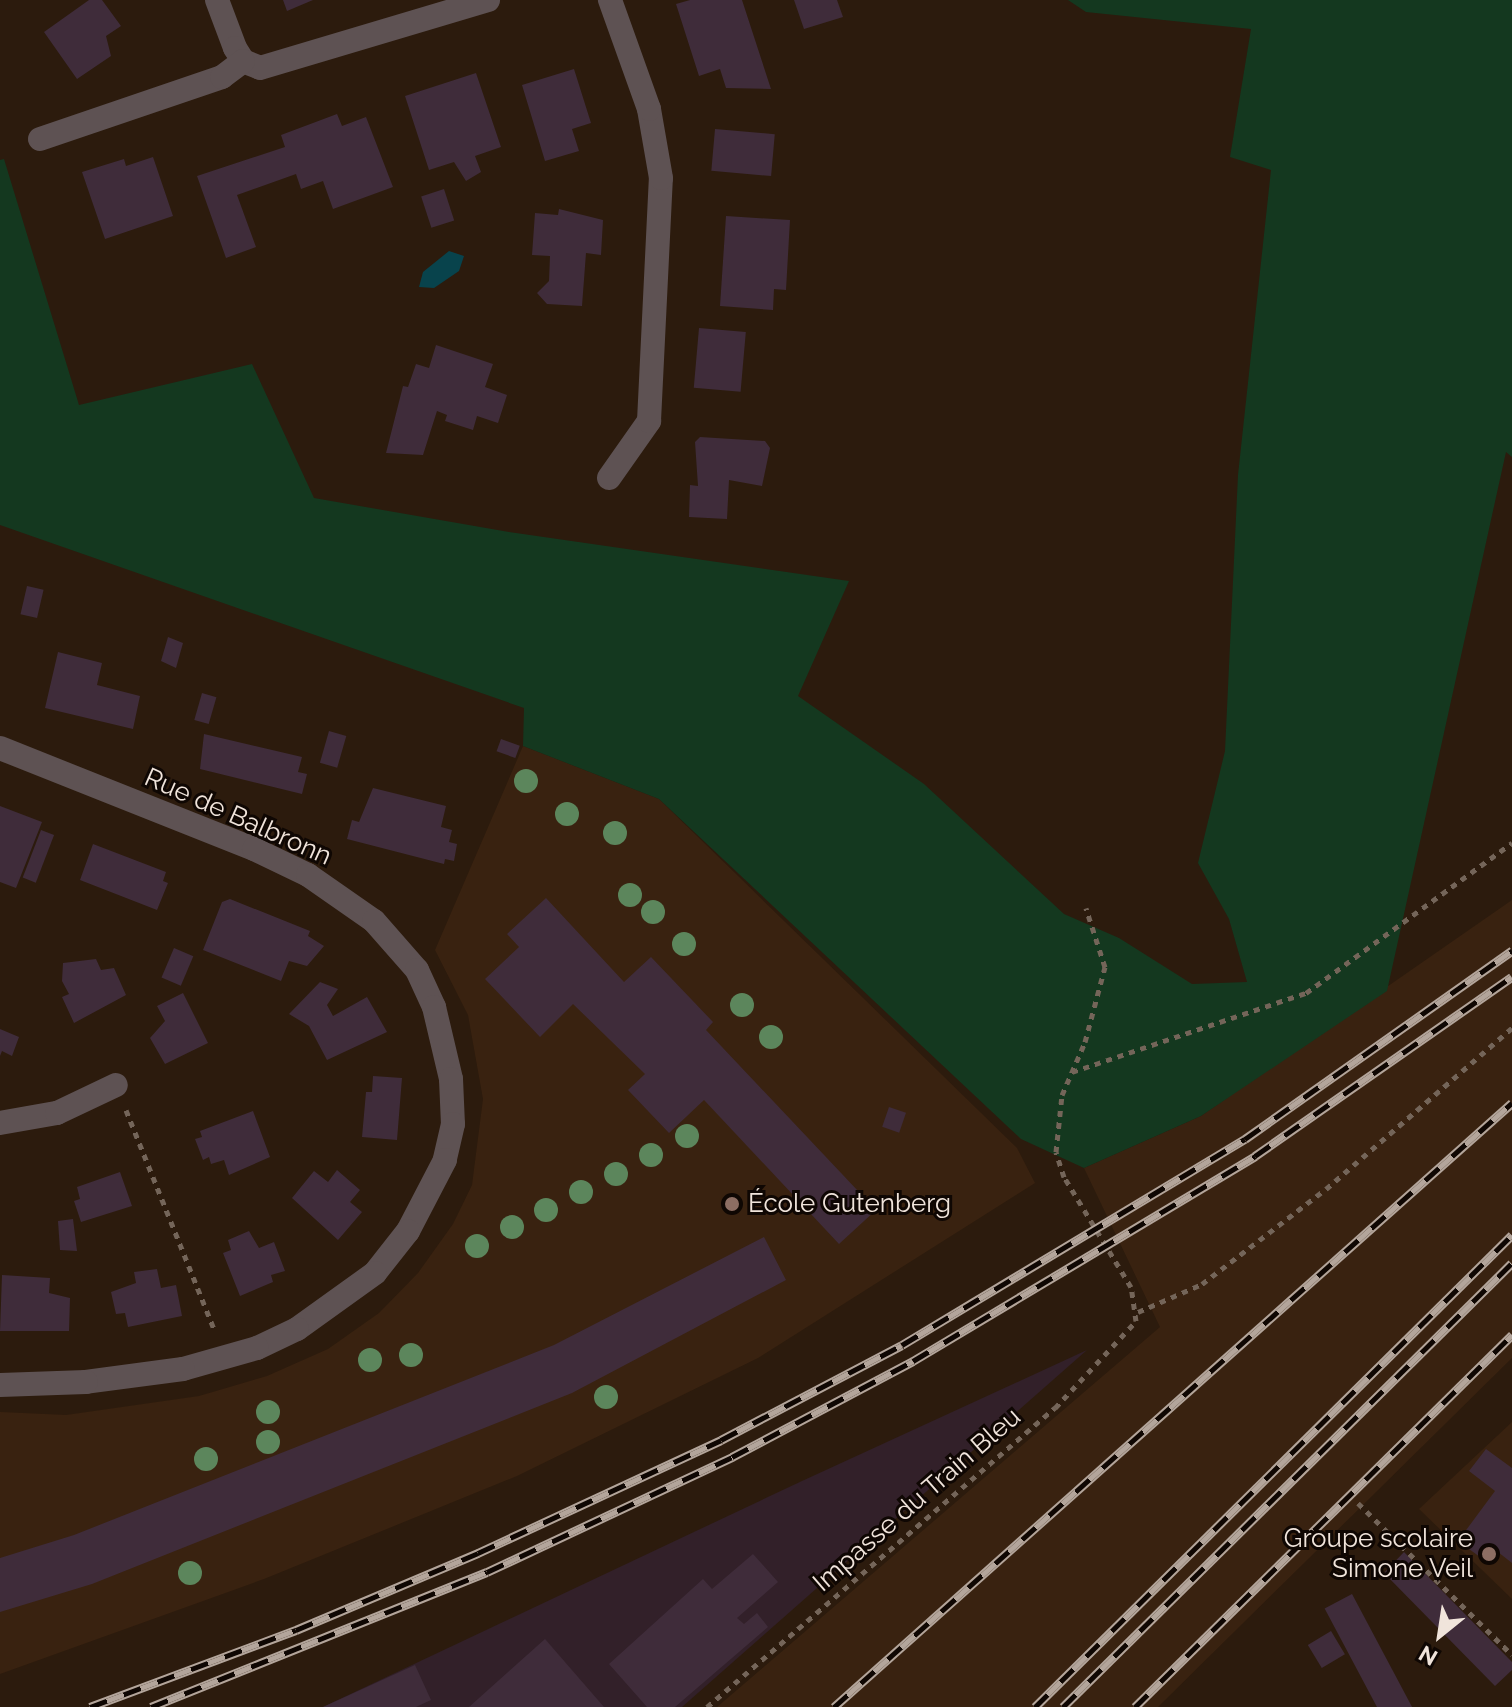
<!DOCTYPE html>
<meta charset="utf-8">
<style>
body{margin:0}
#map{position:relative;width:1512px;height:1707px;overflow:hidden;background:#2c1b0d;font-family:Raleway,sans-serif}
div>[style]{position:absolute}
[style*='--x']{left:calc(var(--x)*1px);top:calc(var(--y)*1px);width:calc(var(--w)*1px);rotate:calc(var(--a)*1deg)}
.built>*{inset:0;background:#392210}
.industrial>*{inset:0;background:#322029}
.green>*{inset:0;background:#14381f}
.water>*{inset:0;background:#08434c}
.building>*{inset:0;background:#3f2c3a;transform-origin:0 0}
.path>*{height:5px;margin-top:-2.5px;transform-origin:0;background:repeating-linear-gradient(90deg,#746559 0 6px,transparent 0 12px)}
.minor>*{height:24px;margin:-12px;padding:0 12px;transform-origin:12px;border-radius:12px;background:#5e5253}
.rail>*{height:9px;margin-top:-4.5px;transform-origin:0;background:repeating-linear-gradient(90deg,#0f0703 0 18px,#b3a59b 0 36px);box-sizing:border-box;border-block:2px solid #b3a59b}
.trees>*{width:24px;height:24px;margin:-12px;border-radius:50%;background:#5c865c}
.dots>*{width:22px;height:22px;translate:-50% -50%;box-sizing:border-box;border:4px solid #0f0703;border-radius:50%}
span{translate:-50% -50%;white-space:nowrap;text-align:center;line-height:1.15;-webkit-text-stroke:6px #0f0703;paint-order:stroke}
.street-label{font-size:26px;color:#f0e4db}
.poi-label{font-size:26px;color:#f0e4db}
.left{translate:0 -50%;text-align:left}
.right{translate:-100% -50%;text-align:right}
.north{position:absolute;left:1400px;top:1595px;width:80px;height:80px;-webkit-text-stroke:6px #0f0703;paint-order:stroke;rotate:210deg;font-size:22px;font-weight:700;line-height:32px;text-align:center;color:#f0e4db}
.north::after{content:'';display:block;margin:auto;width:28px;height:36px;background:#f0e4db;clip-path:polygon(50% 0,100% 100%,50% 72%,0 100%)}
</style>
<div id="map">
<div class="built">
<div style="clip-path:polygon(523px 746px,659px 799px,1017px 1148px,1035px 1183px,758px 1358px,517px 1476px,264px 1579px,0 1674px,0 1412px,66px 1415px,199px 1396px,267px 1376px,328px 1349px,379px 1313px,418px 1273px,453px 1224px,472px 1185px,483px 1099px,468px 1015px,435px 950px)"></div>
<div style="clip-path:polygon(1512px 900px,1512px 1358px,1158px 1707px,717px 1707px,1160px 1327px,1084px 1168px,1201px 1116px)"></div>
<div style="clip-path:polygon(1512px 1422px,1512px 1599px,1419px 1509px)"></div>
</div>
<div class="industrial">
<div style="clip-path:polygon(1087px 1350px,682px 1707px,323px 1707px,802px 1481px)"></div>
</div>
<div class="green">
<div style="clip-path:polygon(1068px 0,1512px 0,1512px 457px,1506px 452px,1387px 991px,1201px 1116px,1084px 1168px,1021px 1139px,659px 799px,523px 746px,524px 708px,0 525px,0 160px,4px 159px,79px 405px,252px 364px,314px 498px,509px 532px,849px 581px,798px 696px,924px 784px,1064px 914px,1119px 938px,1192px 984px,1247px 982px,1229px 919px,1198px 863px,1225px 751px,1238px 475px,1271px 170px,1230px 157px,1251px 29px,1086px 12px)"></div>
</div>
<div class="water">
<div style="clip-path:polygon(449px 251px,464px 256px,459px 271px,434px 288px,419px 287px,423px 272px)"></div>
</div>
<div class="building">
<div style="clip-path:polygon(89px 0,102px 0,121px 26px,106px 36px,111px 56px,77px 79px,44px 32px)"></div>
<div style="clip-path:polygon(283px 0,313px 0,287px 11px)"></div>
<div style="clip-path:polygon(690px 0,742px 0,771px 89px,726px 88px,720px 69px,699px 76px,676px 4px)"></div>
<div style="clip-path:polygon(794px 0,837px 0,843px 17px,804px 29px)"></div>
<div style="clip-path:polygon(574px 69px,591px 123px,572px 129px,579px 151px,545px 161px,522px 85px)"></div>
<div style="clip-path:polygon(476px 73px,501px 147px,475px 156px,481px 172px,466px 181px,454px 162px,429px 170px,405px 96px)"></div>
<div style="clip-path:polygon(337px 114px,342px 126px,366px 117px,393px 187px,333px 209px,323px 181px,301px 189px,296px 174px,237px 195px,256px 247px,226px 258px,197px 176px,285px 147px,281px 135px)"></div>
<div style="left:715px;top:129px;width:60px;height:42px;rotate:5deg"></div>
<div style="clip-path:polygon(153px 157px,173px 216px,105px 239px,82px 172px,124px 159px,126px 166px)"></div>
<div style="left:444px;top:189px;width:33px;height:24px;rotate:72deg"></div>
<div style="clip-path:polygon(559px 209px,603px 220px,601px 255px,586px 253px,582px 306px,547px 304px,537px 293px,549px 281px,550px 256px,532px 255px,535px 213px,558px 215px)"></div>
<div style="clip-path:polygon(726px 216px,790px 220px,786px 290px,774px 289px,773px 310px,720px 306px)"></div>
<div style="left:699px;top:328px;width:47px;height:60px;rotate:5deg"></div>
<div style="clip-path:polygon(436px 345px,493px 364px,485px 387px,507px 395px,498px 423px,477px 416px,473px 430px,445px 421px,447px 415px,437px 411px,423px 455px,386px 453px,403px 386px,408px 387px,416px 364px,429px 368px)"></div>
<div style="clip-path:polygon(700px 437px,765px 441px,770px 448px,762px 486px,729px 480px,727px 519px,689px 517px,690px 485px,698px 486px,695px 442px)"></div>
<div style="left:27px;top:586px;width:17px;height:29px;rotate:13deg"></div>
<div style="clip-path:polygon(168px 637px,183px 643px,176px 668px,161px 661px)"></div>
<div style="clip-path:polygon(58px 652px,102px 663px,97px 685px,140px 696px,133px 729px,45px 708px)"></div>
<div style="left:202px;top:693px;width:15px;height:28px;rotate:16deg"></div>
<div style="left:329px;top:731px;width:18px;height:33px;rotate:16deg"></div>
<div style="clip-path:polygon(204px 734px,302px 757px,298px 772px,307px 774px,302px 794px,200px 769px)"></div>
<div style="left:501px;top:739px;width:20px;height:13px;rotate:20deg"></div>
<div style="clip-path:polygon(373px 788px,446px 806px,441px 827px,452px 830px,449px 842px,457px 844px,454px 861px,445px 859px,444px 864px,347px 839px,352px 820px,359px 822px)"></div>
<div style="clip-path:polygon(0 806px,42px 822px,16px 888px,0 882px)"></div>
<div style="left:41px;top:830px;width:14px;height:51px;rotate:21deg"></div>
<div style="clip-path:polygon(93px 844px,166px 872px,163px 881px,168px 883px,157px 910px,80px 880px)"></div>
<div style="clip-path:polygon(546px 898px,624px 982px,651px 957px,713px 1022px,706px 1030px,876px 1210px,839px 1244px,704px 1100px,669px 1133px,628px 1090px,645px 1074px,573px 1004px,540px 1037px,485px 979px,519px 947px,507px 934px)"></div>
<div style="clip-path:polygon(230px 899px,310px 931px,308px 936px,324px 946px,307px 966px,289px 961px,281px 981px,203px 950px,222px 902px)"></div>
<div style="left:174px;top:948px;width:21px;height:32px;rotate:23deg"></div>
<div style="clip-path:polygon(96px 959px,101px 970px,114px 968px,126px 995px,74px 1023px,62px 997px,69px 994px,62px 981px,63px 963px)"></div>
<div style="clip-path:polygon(320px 982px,338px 989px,327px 1005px,333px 1016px,367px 997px,387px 1032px,327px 1060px,309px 1026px,289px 1014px)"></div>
<div style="clip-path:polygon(183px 993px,208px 1043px,165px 1064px,150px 1038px,165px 1021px,157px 1006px)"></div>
<div style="clip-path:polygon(0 1029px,19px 1037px,12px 1056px,2px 1051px,0 1056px)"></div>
<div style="clip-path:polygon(373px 1076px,402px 1078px,397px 1140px,362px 1137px,366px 1092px,372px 1092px)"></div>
<div style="left:889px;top:1107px;width:18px;height:21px;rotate:19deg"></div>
<div style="clip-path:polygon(253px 1111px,270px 1157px,229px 1175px,224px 1160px,211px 1164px,209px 1157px,203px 1160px,195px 1139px,202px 1137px,200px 1131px)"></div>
<div style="clip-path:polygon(337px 1170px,360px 1190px,350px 1202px,362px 1212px,338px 1240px,292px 1198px,314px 1171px,328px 1182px)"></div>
<div style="clip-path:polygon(120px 1172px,132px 1206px,81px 1222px,74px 1201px,80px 1199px,77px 1187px)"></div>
<div style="clip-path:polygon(73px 1219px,77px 1251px,60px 1250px,58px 1221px)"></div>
<div style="clip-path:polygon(249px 1231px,259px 1248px,274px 1242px,285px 1271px,271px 1275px,273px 1282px,240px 1296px,223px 1253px,231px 1250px,228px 1240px)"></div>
<div style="clip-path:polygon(764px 1237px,786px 1280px,572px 1393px,92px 1584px,0 1612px,0 1558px,74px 1535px,554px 1345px)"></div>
<div style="clip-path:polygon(157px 1269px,161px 1288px,176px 1285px,182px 1316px,128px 1327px,125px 1313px,116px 1314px,111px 1292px,136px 1283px,134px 1272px)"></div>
<div style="clip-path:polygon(2px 1275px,50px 1278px,49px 1293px,70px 1298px,69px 1331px,0 1331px)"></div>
<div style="clip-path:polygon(1486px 1449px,1512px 1468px,1512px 1563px,1489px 1545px,1480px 1557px,1458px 1541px,1495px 1491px,1469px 1471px)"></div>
<div style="clip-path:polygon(1404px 1552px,1512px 1662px,1512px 1670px,1495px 1686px,1384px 1573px)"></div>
<div style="clip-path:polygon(753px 1554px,778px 1582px,737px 1618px,744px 1624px,757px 1613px,768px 1627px,675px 1707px,647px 1707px,609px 1664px,703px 1579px,712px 1589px)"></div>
<div style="left:1352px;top:1594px;width:128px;height:31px;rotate:62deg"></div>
<div style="left:1331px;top:1631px;width:27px;height:27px;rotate:59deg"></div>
<div style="clip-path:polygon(545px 1639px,604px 1707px,469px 1707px)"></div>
<div style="clip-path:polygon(415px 1665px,431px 1700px,416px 1707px,323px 1707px)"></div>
</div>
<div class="path">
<div style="--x:1072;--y:1072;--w:247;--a:-18.7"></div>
<div style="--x:1306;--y:993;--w:255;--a:-36.1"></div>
<div style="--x:126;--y:1110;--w:238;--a:68.1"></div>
<div style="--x:1138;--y:1312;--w:70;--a:-23.6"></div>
<div style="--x:1202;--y:1284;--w:156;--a:-37.5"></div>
<div style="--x:1326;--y:1189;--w:246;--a:-40.9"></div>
<div style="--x:1358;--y:1503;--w:216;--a:44.6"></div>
<div style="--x:707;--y:1707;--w:459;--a:-40.7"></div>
<div style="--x:1055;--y:1408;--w:119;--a:-47"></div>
<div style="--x:1136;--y:1321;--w:34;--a:-98"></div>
<div style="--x:1131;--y:1287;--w:129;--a:-121.3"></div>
<div style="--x:1064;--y:1177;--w:26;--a:-108"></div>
<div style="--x:1056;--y:1152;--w:57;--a:-84"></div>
<div style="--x:1062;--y:1095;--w:58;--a:-66.5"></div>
<div style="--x:1085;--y:1042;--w:78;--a:-75.1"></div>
<div style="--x:1105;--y:967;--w:62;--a:-107.9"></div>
</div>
<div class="minor">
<div style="--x:217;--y:0;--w:51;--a:69.4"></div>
<div style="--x:235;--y:48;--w:15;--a:58"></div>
<div style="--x:243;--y:61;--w:18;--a:22"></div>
<div style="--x:260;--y:68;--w:238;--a:-16.6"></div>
<div style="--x:40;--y:139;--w:192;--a:-18.8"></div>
<div style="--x:222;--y:77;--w:26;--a:-37"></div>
<div style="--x:609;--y:478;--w:70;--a:-54.9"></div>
<div style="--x:649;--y:421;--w:243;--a:-87.2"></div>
<div style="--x:661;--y:178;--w:70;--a:-99.9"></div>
<div style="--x:649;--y:109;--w:116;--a:-109.7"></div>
<div style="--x:0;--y:748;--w:273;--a:21.7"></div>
<div style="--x:254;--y:849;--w:60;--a:25.7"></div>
<div style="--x:308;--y:875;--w:80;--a:34.9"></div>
<div style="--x:374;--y:921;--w:65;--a:48.7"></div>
<div style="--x:417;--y:970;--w:41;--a:65.3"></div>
<div style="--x:434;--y:1007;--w:74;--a:76.7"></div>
<div style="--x:451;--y:1079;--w:45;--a:87.5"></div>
<div style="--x:453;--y:1124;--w:37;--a:103"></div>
<div style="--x:445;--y:1160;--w:80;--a:117.5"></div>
<div style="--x:408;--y:1231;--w:53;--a:128.2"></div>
<div style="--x:375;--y:1273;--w:96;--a:144.3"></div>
<div style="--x:297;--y:1329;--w:44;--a:154.6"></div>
<div style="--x:257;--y:1348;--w:77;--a:164.2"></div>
<div style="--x:183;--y:1369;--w:98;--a:172.4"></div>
<div style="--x:86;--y:1382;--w:86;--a:178"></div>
<div style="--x:0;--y:1123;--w:58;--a:-10"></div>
<div style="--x:57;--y:1113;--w:65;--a:-25.4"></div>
</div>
<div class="rail">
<div style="--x:90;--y:1707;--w:220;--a:-20.5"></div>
<div style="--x:296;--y:1630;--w:198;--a:-22.9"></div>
<div style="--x:478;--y:1553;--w:268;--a:-24.9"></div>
<div style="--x:721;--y:1440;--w:204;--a:-27.7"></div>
<div style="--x:902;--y:1345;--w:400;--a:-31"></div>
<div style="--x:1245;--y:1139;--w:327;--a:-35.2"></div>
<div style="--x:151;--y:1707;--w:362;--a:-21.9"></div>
<div style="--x:487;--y:1572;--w:271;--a:-25.1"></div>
<div style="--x:732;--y:1457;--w:205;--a:-27.9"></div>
<div style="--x:913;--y:1361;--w:399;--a:-30.9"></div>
<div style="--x:1255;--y:1156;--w:313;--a:-34.9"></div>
<div style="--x:834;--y:1707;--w:908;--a:-41.7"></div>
<div style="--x:1035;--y:1707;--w:671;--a:-44.7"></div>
<div style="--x:1063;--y:1707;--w:631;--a:-44.68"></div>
<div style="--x:1135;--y:1707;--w:530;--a:-44.62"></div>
</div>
<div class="trees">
<div style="left:526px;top:781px"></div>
<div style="left:567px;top:814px"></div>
<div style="left:615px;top:833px"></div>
<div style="left:630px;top:895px"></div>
<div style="left:653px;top:912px"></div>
<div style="left:684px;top:944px"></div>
<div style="left:742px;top:1005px"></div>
<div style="left:771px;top:1037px"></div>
<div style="left:687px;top:1136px"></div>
<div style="left:651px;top:1155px"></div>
<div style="left:616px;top:1174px"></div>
<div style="left:581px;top:1192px"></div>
<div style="left:546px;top:1210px"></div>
<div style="left:512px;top:1227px"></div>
<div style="left:477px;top:1246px"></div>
<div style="left:411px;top:1355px"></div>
<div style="left:370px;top:1360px"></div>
<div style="left:606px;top:1397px"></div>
<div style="left:268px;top:1412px"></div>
<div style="left:268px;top:1442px"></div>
<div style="left:206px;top:1459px"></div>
<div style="left:190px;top:1573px"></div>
</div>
<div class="dots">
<div style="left:732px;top:1204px;background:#8d6e63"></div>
<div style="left:1489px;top:1554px;background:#8d6e63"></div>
</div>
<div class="street-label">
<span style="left:238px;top:817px;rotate:24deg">Rue de Balbronn</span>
<span style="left:917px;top:1500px;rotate:-41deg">Impasse du Train Bleu</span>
</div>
<div class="poi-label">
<span class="left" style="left:748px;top:1204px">École Gutenberg</span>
<span class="right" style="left:1473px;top:1554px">Groupe scolaire<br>Simone Veil</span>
</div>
<div class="north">N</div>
</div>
